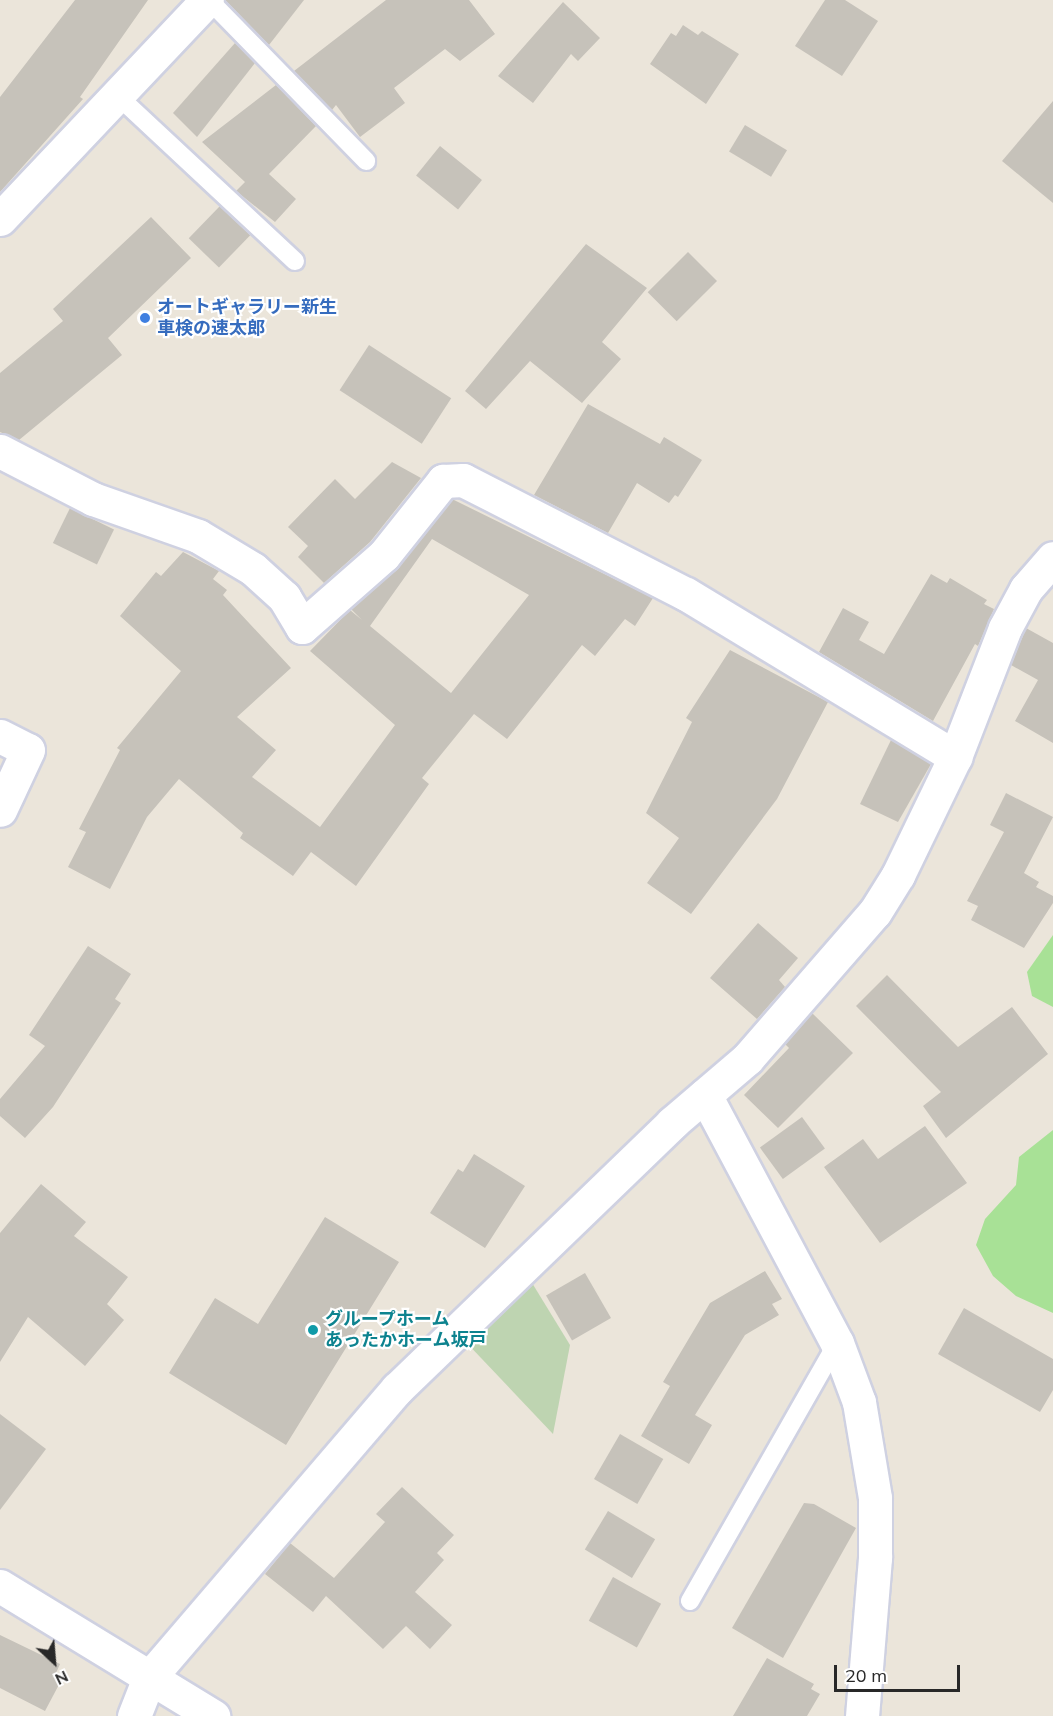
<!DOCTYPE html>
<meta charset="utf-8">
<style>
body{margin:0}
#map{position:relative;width:1053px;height:1716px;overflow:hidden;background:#ebe5da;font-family:Mulish,"Noto Sans JP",sans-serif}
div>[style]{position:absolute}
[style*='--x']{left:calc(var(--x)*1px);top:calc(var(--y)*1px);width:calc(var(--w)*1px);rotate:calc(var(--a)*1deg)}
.green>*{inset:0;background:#a8e196}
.cemetery>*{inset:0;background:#bed4b1}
.building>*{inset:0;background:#c6c2ba;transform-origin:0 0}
.roads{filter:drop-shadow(2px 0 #cfd1e1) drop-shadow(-2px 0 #cfd1e1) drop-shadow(0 2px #cfd1e1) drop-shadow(0 -2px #cfd1e1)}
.lane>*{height:18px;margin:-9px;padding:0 9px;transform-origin:9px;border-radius:9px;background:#fff}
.street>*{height:33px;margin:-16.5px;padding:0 16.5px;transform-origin:16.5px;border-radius:16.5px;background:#fff}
.dots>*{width:16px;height:16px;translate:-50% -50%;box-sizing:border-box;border:3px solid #fff;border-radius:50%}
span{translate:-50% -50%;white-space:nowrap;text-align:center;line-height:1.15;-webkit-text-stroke:4.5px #fff;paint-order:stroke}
.shop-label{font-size:18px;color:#366cbe;font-weight:700}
.left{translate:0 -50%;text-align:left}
.culture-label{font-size:18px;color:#0d838f;font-weight:700}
.north{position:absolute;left:24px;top:1632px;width:60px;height:60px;-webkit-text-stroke:4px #fff;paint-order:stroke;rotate:154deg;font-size:16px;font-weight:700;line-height:24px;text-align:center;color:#282828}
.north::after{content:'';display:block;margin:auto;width:21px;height:27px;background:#282828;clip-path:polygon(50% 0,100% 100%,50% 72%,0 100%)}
.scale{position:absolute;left:834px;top:1665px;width:126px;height:27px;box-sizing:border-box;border:3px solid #282828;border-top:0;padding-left:8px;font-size:18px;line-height:21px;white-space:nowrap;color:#282828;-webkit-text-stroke:4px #fff;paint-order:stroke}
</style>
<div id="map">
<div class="green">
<div style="clip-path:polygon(1053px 935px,1053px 1007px,1032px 996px,1027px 972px)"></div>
<div style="clip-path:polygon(1053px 1130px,1053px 1313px,1016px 1296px,993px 1276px,976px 1245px,985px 1219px,1016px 1185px,1019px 1157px)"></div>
</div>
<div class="cemetery">
<div style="clip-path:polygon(529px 1278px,570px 1345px,553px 1434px,463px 1339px)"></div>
</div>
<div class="building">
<div style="clip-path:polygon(75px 0,148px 0,80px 97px,83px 99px,0 192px,0 97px)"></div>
<div style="clip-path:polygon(225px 0,304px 0,269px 45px)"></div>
<div style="clip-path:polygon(386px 0,469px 0,495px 34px,460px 61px,445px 49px,394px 88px,405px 103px,360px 137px,336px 105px,332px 110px,294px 71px)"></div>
<div style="clip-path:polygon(825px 0,845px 0,878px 21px,842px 76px,795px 46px)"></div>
<div style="clip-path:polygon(563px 2px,600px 38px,578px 61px,571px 54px,533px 103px,498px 76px)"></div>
<div style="clip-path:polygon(683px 25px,698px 35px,702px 31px,739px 54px,706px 104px,650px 64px,671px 33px,676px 36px)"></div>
<div style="clip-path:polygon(235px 43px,255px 63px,197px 137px,173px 113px)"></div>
<div style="clip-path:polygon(276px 85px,316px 126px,269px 174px,296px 199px,275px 222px,236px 191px,245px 182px,202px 142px)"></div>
<div style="clip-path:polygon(1053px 101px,1053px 203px,1002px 161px)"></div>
<div style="left:745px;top:125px;width:49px;height:31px;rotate:31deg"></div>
<div style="left:440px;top:146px;width:54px;height:38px;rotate:39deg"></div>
<div style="left:220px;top:206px;width:42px;height:45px;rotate:44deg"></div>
<div style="clip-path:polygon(151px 217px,191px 258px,108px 338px,122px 355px,19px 440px,0 432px,0 373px,63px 321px,53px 309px)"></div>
<div style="clip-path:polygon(586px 244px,647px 288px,602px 342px,621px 359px,582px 403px,530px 361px,486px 409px,465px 391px)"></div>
<div style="left:688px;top:252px;width:41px;height:57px;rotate:45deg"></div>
<div style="left:369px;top:345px;width:98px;height:54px;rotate:33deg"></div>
<div style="clip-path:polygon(588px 404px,660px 444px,664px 437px,702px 460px,678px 497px,675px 495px,669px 503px,637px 483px,608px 533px,534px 495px)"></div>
<div style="clip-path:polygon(392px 462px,421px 478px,370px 542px,324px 583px,298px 557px,308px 546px,288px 527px,335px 479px,355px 499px)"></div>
<div style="clip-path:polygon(evenodd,452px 499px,653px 598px,635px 626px,625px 619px,595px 656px,582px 645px,507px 739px,474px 714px,422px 778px,429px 784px,356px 886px,311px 852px,293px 876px,240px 838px,243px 833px,179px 779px,147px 817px,110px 889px,68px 867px,86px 832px,79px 829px,120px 750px,117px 748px,181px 671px,120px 616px,156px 572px,161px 576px,183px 552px,219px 571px,213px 579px,227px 590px,223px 595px,291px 668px,237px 717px,276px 750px,252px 777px,320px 827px,395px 725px,310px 651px,350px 610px,362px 620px,351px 609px,399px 567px,452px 499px,432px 539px,529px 595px,451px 693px,370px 626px,432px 539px)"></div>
<div style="left:70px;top:508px;width:49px;height:39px;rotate:26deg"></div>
<div style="clip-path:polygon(931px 574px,947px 583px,950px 578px,987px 600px,984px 604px,994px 609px,978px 646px,975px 644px,933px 721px,819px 652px,843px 608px,869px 622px,859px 640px,884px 654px)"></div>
<div style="clip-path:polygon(1026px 628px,1053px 643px,1053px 743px,1015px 721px,1038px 680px,1011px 665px)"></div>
<div style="clip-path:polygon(730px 650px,828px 702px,777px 799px,691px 914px,647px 883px,679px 838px,646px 813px,692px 722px,686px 718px)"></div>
<div style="clip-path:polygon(891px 740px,931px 764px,898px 822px,860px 804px)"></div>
<div style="clip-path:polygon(1006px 793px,1053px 817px,1024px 873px,1039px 882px,1036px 887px,1053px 896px,1053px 903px,1024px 948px,971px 920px,978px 906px,967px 901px,1004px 832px,990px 825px)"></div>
<div style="clip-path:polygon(758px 923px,798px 958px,779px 980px,785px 987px,757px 1019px,710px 978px)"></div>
<div style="clip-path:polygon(88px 946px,131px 974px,115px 999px,121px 1003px,53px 1107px,25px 1138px,0 1116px,0 1099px,45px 1046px,29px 1035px)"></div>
<div style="clip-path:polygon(887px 975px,958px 1047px,1012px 1007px,1048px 1054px,946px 1138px,923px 1106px,941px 1092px,856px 1006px)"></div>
<div style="clip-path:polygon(812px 1013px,853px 1053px,778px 1128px,744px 1095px,789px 1048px,785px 1044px)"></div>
<div style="left:802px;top:1117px;width:39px;height:52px;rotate:54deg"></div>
<div style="clip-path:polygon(925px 1126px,967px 1183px,880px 1243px,824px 1167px,863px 1139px,878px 1159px)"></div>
<div style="clip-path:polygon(474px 1154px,525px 1186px,485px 1248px,430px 1213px,458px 1169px,463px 1172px)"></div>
<div style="clip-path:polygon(41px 1184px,86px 1222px,74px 1236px,128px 1277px,107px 1304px,124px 1320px,85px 1366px,28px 1317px,0 1362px,0 1233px)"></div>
<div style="clip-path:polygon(325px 1217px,399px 1262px,286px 1445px,169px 1373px,215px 1298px,258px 1324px)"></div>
<div style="clip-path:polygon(765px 1271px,782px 1299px,772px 1304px,779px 1315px,745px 1335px,695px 1415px,712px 1425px,689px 1464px,641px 1436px,670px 1386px,663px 1382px,710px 1303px)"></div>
<div style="left:585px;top:1273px;width:52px;height:45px;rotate:60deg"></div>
<div style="clip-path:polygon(964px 1308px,1053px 1359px,1053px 1390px,1040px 1412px,938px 1354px)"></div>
<div style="clip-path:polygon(0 1414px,46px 1449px,0 1510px)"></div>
<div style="left:620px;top:1434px;width:50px;height:52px;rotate:30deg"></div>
<div style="clip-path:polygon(402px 1487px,454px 1535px,437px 1553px,444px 1560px,415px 1592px,452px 1625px,430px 1649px,406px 1626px,383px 1649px,326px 1596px,313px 1612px,265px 1574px,290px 1543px,334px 1578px,385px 1522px,376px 1514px)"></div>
<div style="clip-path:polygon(804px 1503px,814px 1504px,856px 1528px,783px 1658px,732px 1628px)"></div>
<div style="left:608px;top:1511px;width:55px;height:45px;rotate:31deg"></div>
<div style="left:613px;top:1577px;width:55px;height:50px;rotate:29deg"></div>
<div style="clip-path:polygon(0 1635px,60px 1664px,56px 1673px,63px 1677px,45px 1711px,0 1688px)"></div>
<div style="clip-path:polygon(767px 1658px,814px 1684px,811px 1689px,820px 1694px,807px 1716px,733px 1716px)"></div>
</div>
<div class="roads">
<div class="lane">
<div style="--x:209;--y:0;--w:225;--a:45.7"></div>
<div style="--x:118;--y:96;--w:242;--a:43"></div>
<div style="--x:690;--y:1601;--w:297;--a:-60.3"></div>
</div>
<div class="street">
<div style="--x:0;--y:219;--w:301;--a:-46.6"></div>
<div style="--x:0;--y:451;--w:105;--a:27.3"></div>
<div style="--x:93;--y:499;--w:111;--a:19.4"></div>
<div style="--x:198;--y:536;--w:64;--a:31"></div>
<div style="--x:253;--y:569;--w:42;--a:42.1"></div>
<div style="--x:284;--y:597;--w:35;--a:59"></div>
<div style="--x:302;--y:627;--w:109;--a:-41.3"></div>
<div style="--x:384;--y:555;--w:95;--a:-51.4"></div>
<div style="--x:443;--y:481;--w:20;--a:-3"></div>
<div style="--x:463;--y:480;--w:250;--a:27.1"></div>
<div style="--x:686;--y:594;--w:315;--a:31.2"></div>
<div style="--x:0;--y:736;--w:31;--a:27"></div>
<div style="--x:28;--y:750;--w:66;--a:115"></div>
<div style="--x:705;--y:1095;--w:281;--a:62"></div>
<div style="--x:837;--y:1343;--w:63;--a:69.6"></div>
<div style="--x:859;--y:1402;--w:97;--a:80.5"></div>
<div style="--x:875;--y:1498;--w:60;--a:90"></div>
<div style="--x:875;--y:1558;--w:159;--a:94.7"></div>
<div style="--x:0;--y:1586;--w:250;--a:31.4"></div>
<div style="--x:134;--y:1716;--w:41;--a:-68.5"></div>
<div style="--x:149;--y:1678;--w:381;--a:-49.4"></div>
<div style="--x:397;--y:1389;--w:383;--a:-44"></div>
<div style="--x:672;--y:1123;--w:99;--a:-40.5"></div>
<div style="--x:747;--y:1059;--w:195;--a:-49"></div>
<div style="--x:875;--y:912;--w:44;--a:-58.1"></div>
<div style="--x:898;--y:875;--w:131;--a:-64.2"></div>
<div style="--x:955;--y:757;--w:138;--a:-68.8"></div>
<div style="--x:1005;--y:628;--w:44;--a:-61.7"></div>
<div style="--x:1026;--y:589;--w:41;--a:-48.9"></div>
</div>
</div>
<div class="dots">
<div style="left:145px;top:318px;background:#3f7fe0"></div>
<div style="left:313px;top:1330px;background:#0f9aa8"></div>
</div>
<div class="shop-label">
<span class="left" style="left:157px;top:318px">オートギャラリー新生<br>車検の速太郎</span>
</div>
<div class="culture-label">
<span class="left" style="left:325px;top:1330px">グループホーム<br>あったかホーム坂戸</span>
</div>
<div class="north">N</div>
<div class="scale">20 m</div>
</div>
